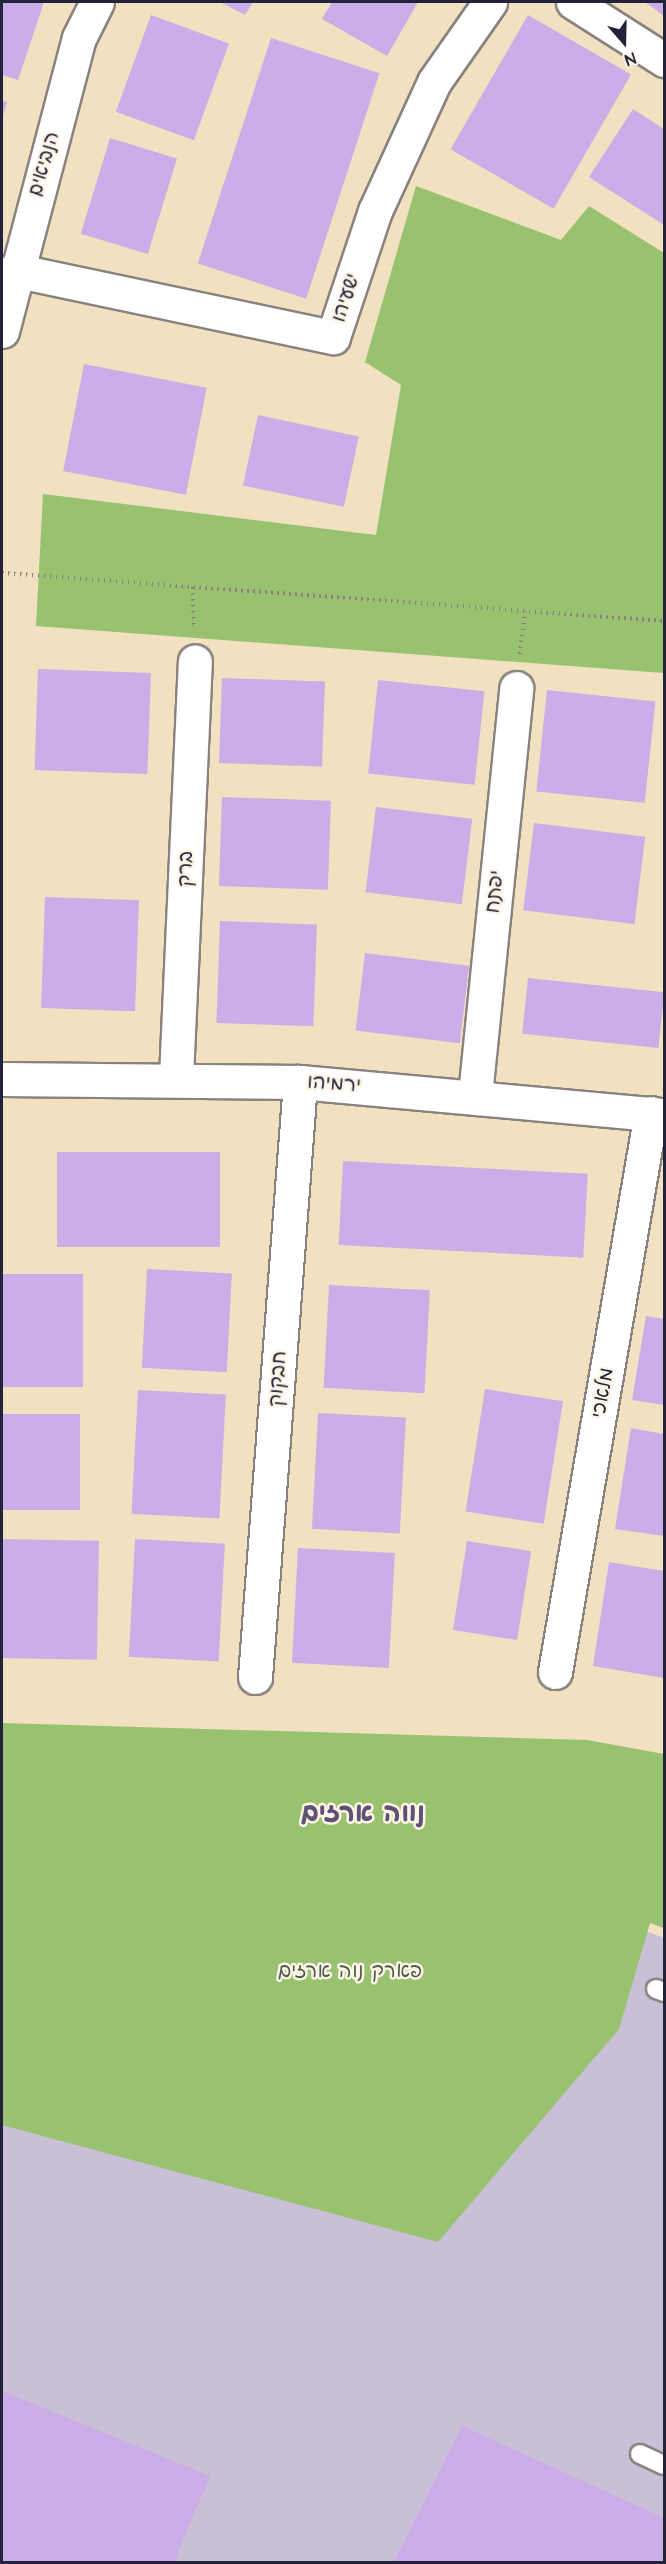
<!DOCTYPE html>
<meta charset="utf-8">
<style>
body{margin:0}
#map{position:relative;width:666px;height:2564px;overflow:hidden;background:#f1e1c1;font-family:"Architects Daughter","Playpen Sans Hebrew",sans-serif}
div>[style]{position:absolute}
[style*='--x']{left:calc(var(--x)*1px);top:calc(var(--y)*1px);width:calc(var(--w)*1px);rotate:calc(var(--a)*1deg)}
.industrial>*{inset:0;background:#c9bfd7}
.green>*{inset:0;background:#98c26f}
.building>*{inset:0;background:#ccade7;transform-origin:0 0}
.path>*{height:4px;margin-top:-2px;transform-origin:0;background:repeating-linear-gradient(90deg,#8a827e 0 1.5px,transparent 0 6px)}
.roads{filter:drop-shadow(2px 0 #8a827e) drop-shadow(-2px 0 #8a827e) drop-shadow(0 2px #8a827e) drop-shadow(0 -2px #8a827e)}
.service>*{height:18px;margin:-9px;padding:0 9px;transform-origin:9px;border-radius:9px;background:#fff}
.minor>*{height:33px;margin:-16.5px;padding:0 16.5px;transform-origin:16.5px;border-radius:16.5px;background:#fff}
span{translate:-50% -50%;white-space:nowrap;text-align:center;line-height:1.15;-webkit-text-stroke:5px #fcf5e5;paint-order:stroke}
.street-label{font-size:20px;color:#22223b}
.park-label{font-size:20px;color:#4b5a4d}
.district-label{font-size:26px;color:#5e5377;font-weight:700}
.frame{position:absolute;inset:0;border:3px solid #22223b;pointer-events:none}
.north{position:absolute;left:594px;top:12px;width:60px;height:60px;-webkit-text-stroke:4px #fcf5e5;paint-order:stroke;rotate:160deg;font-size:16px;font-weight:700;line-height:24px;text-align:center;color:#22223b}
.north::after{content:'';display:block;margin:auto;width:21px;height:27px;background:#22223b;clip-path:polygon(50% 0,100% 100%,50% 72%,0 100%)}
</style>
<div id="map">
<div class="industrial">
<div style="clip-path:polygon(564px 1900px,664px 1938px,664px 2562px,2px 2562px,2px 2025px)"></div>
</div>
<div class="green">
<div style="clip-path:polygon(416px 186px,561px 240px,589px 206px,664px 253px,664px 673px,36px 626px,43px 494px,376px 535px,401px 385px,365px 362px)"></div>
<div style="clip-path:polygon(2px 1723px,587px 1740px,664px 1754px,664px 1928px,650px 1923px,619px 2029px,438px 2242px,2px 2125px)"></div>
</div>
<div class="building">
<div style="clip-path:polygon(2px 2px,44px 2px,18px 80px,2px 75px)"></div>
<div style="clip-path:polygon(220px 2px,253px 2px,245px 15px)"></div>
<div style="clip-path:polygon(332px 2px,418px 2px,387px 56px,322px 19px)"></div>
<div style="clip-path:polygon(645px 2px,664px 2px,664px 16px)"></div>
<div style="left:151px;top:15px;width:83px;height:103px;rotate:20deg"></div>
<div style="left:528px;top:15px;width:119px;height:155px;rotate:30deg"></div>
<div style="left:271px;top:38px;width:114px;height:237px;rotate:18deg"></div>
<div style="clip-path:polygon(2px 101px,7px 102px,2px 120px)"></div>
<div style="clip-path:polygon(633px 109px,664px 129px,664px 225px,589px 177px)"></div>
<div style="left:110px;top:138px;width:70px;height:100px;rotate:17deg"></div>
<div style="left:84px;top:364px;width:125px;height:109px;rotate:11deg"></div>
<div style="left:258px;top:415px;width:103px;height:72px;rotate:12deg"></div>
<div style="left:38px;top:669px;width:113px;height:101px;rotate:2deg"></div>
<div style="left:222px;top:678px;width:103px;height:85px;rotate:2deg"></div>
<div style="left:378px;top:680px;width:107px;height:94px;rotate:6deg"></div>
<div style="left:547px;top:690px;width:109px;height:102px;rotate:6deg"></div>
<div style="left:222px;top:797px;width:109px;height:89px;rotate:2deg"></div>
<div style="left:376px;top:807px;width:97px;height:86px;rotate:7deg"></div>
<div style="left:534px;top:823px;width:112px;height:88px;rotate:7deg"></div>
<div style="left:45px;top:897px;width:94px;height:111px;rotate:2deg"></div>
<div style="left:220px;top:921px;width:97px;height:102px;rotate:2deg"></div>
<div style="left:365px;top:953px;width:105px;height:78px;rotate:7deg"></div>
<div style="left:528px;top:978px;width:137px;height:56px;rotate:6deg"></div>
<div style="left:57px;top:1152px;width:163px;height:95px"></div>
<div style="left:343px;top:1161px;width:245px;height:84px;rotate:3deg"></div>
<div style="left:147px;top:1269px;width:85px;height:99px;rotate:3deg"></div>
<div style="left:2px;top:1274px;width:81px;height:113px"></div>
<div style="left:329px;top:1285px;width:101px;height:103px;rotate:3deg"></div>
<div style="clip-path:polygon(646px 1316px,664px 1319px,664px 1405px,632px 1400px)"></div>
<div style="left:485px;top:1389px;width:79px;height:124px;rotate:9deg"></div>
<div style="left:138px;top:1390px;width:88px;height:124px;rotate:3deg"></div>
<div style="left:318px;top:1413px;width:88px;height:116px;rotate:3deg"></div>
<div style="left:2px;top:1414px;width:78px;height:96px"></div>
<div style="clip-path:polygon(631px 1428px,664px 1434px,664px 1536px,615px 1529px)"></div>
<div style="left:2px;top:1539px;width:97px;height:119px;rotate:1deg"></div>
<div style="left:135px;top:1539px;width:90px;height:118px;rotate:3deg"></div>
<div style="left:467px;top:1541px;width:65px;height:90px;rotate:9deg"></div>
<div style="left:298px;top:1548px;width:97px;height:115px;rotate:3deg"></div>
<div style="clip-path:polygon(609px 1562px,664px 1571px,664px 1678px,593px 1666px)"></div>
<div style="clip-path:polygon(2px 2391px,210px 2476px,174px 2562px,2px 2562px)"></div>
<div style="clip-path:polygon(462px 2426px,664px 2518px,664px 2562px,394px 2562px)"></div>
</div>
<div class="path">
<div style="--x:2;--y:573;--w:664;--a:4.15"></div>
<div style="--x:193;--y:587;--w:40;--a:88.6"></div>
<div style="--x:520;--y:654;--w:43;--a:-83.4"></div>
</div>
<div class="roads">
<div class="service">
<div style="--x:656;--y:1989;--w:9;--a:21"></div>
<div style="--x:640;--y:2454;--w:26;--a:25"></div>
</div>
<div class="minor">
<div style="--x:573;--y:2;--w:108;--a:32.5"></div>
<div style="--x:14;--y:270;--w:326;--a:11.9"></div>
<div style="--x:333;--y:337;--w:133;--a:-71.6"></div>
<div style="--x:375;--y:211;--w:142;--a:-65.4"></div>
<div style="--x:434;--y:82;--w:98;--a:-55"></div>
<div style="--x:2;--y:331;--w:303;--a:-75.3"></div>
<div style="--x:79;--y:38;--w:40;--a:-63.4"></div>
<div style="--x:176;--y:1077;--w:416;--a:-87.4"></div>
<div style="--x:2;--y:1079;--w:298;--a:0.6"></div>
<div style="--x:300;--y:1082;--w:365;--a:5.2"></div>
<div style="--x:475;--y:1095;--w:409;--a:-84.2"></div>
<div style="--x:555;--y:1672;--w:567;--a:-80.26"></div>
<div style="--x:255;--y:1677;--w:597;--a:-85.67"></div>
</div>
</div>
<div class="street-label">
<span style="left:44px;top:164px;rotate:-74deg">הנביאים</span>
<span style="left:346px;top:298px;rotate:-72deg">ישעיהו</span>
<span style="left:186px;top:869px;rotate:-88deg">ברק</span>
<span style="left:495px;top:892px;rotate:-84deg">יפתח</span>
<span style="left:334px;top:1084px;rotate:4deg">ירמיהו</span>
<span style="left:278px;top:1379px;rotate:-86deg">חבקוק</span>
<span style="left:603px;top:1393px;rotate:-80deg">מלאכי</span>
</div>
<div class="park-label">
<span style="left:350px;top:1971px">פארק נוה ארזים</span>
</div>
<div class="district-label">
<span style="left:363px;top:1814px">נווה ארזים</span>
</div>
<div class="frame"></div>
<div class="north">N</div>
</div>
